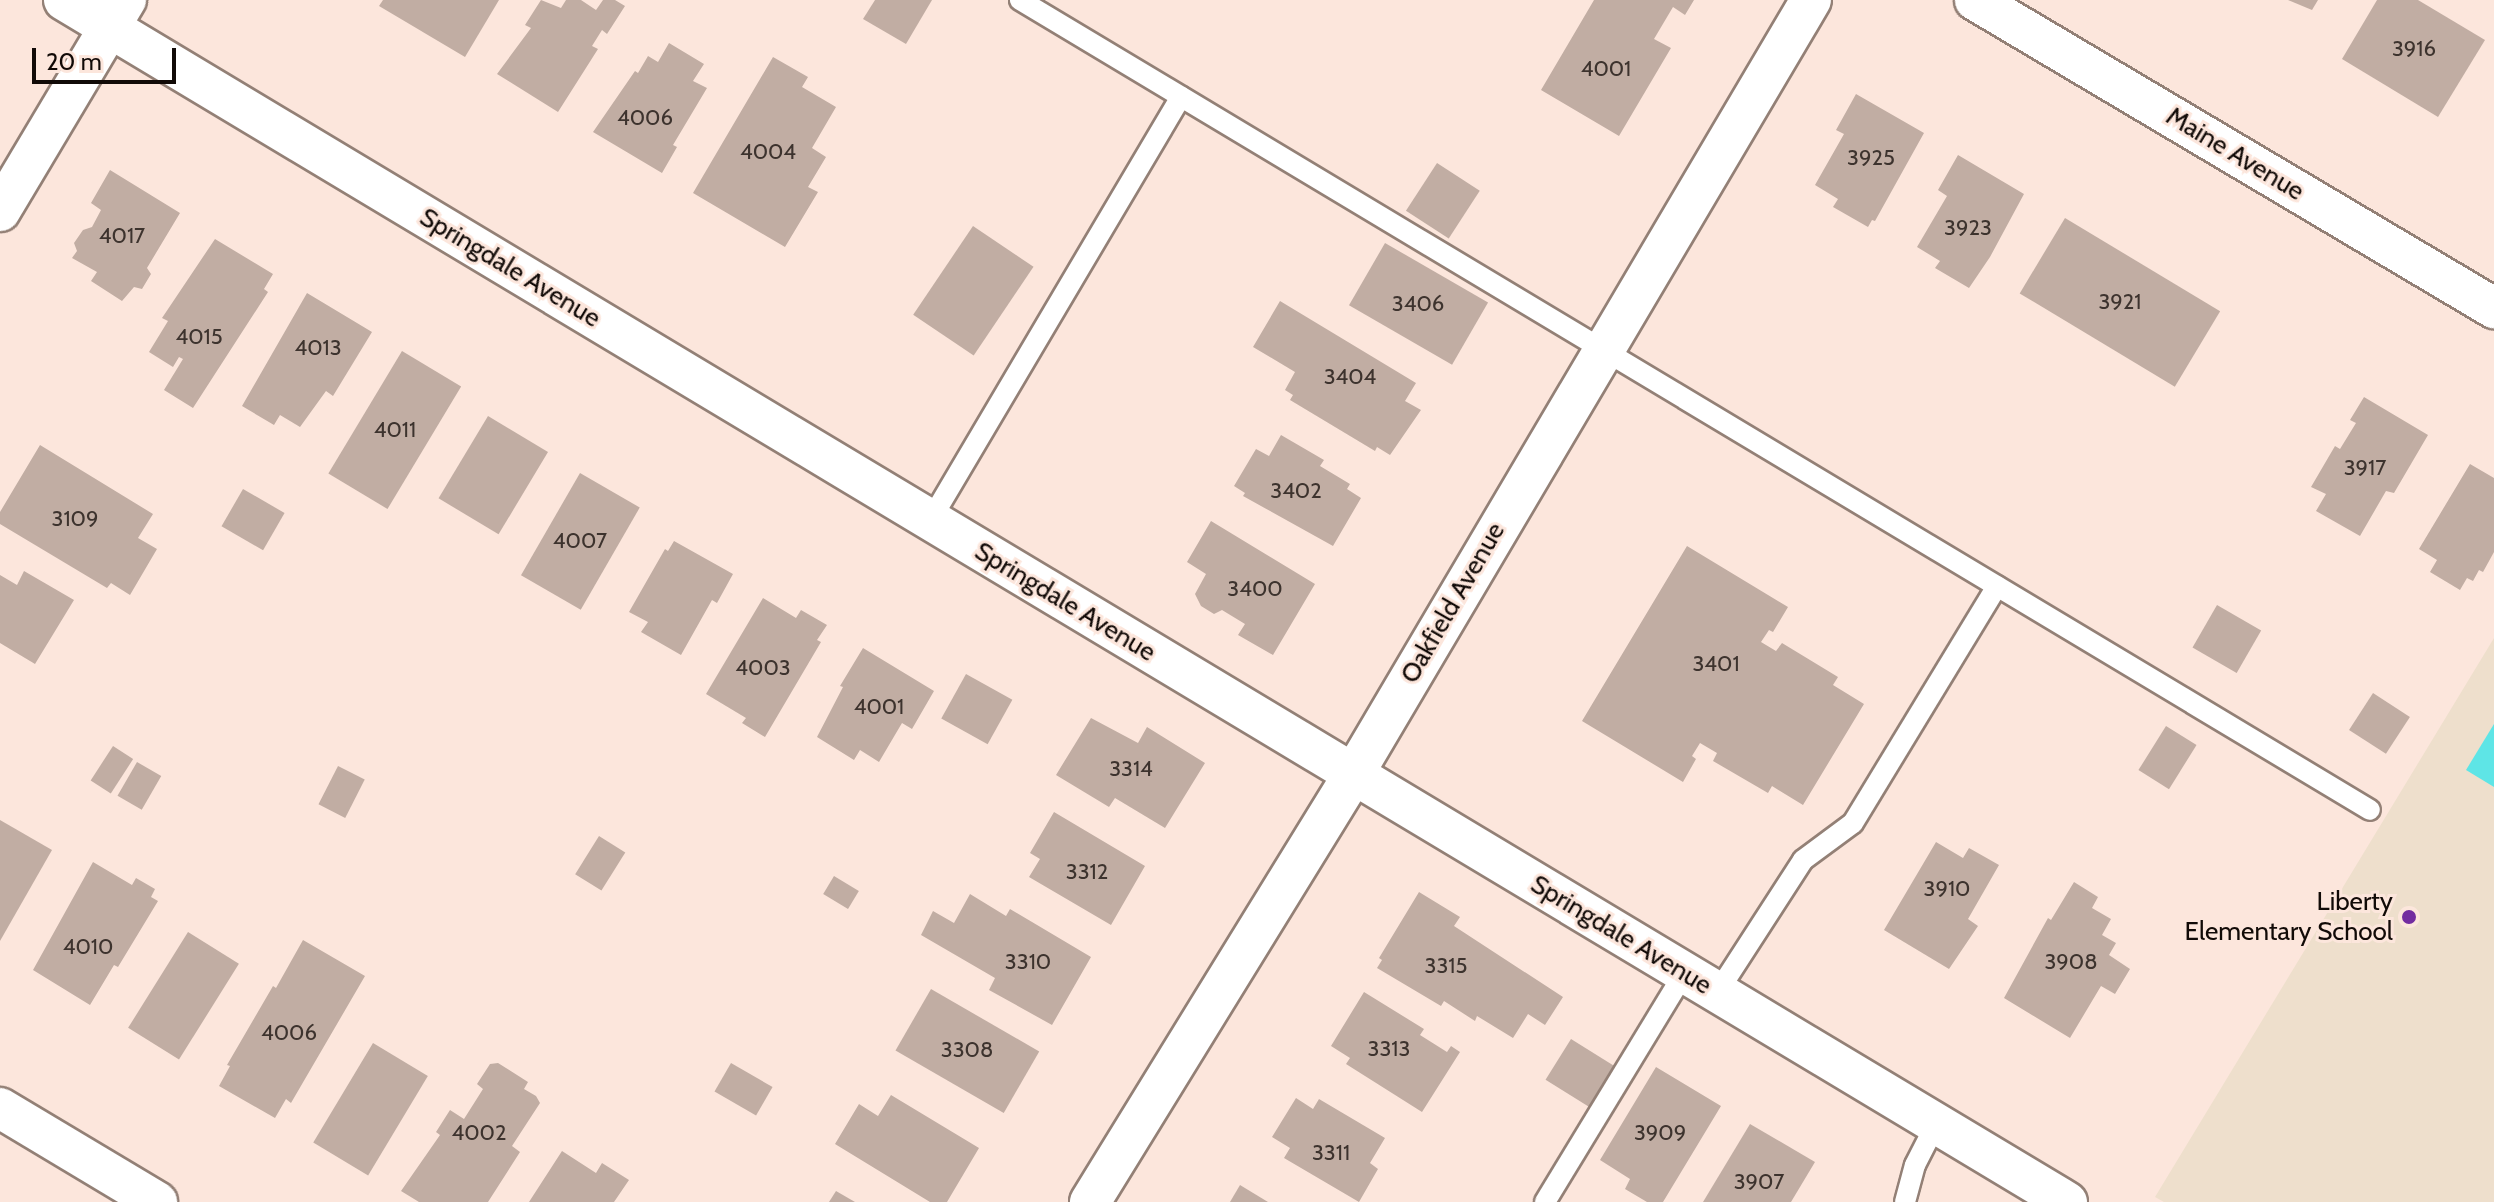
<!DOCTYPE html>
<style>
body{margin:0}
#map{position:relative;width:2494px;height:1202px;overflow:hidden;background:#fce6dc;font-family:Cabin,sans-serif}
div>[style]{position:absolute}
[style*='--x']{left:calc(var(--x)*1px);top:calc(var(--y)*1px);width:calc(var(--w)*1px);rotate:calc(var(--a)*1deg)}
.education>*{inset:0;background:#eedfcc}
.water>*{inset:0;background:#5ee5e6}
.building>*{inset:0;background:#c1ada3;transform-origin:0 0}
.roads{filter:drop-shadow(2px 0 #938076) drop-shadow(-2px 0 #938076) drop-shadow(0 2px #938076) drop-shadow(0 -2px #938076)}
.service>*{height:20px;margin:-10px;padding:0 10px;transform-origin:10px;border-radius:10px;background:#fff}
.minor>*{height:40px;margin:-20px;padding:0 20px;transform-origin:20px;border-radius:20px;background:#fff}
.dots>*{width:22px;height:22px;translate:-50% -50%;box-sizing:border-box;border:4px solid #fce6dc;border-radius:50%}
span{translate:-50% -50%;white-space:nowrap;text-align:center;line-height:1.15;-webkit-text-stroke:6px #fce6dc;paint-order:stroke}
.number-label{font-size:22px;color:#3d332e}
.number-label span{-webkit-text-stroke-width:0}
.street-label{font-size:26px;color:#110a07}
.poi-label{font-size:26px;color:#110a07}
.right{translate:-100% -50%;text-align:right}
.scale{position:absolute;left:32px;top:48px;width:144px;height:36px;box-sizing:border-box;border:4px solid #110a07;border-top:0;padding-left:10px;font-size:24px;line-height:28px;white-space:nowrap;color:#110a07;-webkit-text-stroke:6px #fce6dc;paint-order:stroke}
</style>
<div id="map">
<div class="education">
<div style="clip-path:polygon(2494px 638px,2494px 1202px,2164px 1202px,2155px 1197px)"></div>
</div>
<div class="water">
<div style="clip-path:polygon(2494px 724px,2494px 787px,2466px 770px)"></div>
</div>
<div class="building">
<div style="clip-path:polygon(383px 0,499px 0,465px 57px,379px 6px)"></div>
<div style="clip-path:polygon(541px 0,561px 8px,566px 0,581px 0,596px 10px,603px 0,615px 0,625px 6px,607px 34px,602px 30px,592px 46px,598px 49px,558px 112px,497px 74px,531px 28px,525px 25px)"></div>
<div style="clip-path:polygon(875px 0,932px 0,906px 44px,863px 19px)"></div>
<div style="clip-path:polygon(1594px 0,1694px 0,1685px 15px,1673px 7px,1654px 39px,1671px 48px,1619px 136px,1541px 90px)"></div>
<div style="clip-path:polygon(2288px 0,2318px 0,2312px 10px)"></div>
<div style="clip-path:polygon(2377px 0,2418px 0,2485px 40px,2438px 117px,2342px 59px)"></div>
<div style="clip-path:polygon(669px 43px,704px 64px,693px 81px,707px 88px,673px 145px,677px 147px,662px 173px,593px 132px,635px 71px,638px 73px,648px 56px,658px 62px)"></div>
<div style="clip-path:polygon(773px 57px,808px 77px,802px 87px,836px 107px,812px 148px,826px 157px,808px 187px,818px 192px,785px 247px,693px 193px)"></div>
<div style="clip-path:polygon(1856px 94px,1924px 133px,1875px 221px,1872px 220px,1868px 227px,1833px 207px,1838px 199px,1815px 185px,1844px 134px,1836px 130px)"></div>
<div style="clip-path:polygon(1958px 155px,2024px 194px,1990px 257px,1969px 288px,1935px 268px,1940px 261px,1917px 247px,1947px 196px,1938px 190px)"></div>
<div style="left:1437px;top:163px;width:51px;height:57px;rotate:33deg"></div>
<div style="clip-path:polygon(110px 170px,180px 213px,147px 268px,151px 274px,142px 289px,134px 287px,122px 301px,91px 281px,97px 272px,72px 258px,77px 251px,74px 243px,83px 230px,92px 227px,101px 210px,91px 203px)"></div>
<div style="left:2065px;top:218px;width:181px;height:88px;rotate:31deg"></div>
<div style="left:973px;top:226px;width:73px;height:107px;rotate:34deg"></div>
<div style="clip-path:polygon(215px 239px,273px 274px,264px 289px,268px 292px,193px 408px,164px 390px,183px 359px,179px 357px,173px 367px,149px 352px,168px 321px,162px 318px)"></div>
<div style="left:1385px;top:243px;width:119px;height:72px;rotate:30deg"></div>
<div style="clip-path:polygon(307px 293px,372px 332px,333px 396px,326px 391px,300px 427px,280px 415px,274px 425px,242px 406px)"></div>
<div style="clip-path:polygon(1280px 301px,1416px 383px,1405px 401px,1421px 410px,1390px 455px,1377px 447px,1375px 451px,1290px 400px,1293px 395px,1285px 390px,1295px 372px,1253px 347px)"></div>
<div style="left:402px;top:351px;width:69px;height:143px;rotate:31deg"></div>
<div style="clip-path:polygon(2364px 397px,2428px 435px,2394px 493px,2386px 491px,2360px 536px,2316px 511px,2326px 494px,2311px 487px,2335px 446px,2340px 449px,2356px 423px,2350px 420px)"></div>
<div style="left:488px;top:416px;width:70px;height:96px;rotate:31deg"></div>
<div style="clip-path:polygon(1281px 435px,1324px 460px,1320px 466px,1350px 484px,1347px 489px,1361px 498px,1333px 546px,1243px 496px,1245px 493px,1234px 486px,1256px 449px,1269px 456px)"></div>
<div style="clip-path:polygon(40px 445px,153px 514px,138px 538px,157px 549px,130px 595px,111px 583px,107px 588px,0 524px,0 512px)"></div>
<div style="clip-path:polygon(2470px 464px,2494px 478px,2494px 552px,2483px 572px,2479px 570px,2473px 581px,2467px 578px,2460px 590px,2430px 572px,2437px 560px,2419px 549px)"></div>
<div style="left:580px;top:473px;width:69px;height:118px;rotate:30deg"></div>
<div style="left:243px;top:489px;width:48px;height:43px;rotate:30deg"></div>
<div style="clip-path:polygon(1211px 521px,1315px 584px,1273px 655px,1238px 635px,1245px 624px,1222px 610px,1214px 614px,1201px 606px,1195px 594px,1206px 574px,1187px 562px)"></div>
<div style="clip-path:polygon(674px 541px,733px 574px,717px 603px,712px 600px,681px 655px,641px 632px,648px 622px,629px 612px,665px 549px,668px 551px)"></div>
<div style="clip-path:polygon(1687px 546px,1788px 607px,1773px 632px,1769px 630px,1761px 642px,1776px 651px,1782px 643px,1838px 677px,1833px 685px,1864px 704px,1803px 805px,1772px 786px,1768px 793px,1713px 761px,1717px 753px,1700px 743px,1692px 756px,1696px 759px,1683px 782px,1582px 721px)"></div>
<div style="clip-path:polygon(24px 571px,74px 600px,35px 664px,0 643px,0 575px,17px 585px)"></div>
<div style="clip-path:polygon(763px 598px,796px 618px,801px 610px,827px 625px,817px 640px,821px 642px,765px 737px,742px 723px,746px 718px,706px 694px)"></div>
<div style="left:2217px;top:605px;width:51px;height:49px;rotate:30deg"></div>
<div style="clip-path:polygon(863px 648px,934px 691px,912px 729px,902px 723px,879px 762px,860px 750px,854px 760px,817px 737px,843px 687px,840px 686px)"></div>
<div style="left:966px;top:674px;width:53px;height:51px;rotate:29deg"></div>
<div style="left:2373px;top:693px;width:44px;height:44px;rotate:33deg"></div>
<div style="clip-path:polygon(1091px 718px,1138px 743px,1147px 727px,1205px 763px,1165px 828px,1115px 798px,1109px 807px,1056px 775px)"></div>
<div style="left:2166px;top:726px;width:36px;height:52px;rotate:32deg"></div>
<div style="left:113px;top:746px;width:24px;height:41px;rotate:33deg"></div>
<div style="left:137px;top:762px;width:28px;height:39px;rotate:30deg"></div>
<div style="left:338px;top:766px;width:30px;height:43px;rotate:27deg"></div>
<div style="clip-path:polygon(1054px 812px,1145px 866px,1111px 925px,1029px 877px,1040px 859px,1030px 853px)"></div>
<div style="clip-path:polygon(0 820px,52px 850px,0 941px)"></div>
<div style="left:599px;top:836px;width:31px;height:45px;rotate:32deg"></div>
<div style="clip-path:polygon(1936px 842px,1963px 858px,1969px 848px,1999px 865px,1968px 919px,1978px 926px,1949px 969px,1884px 930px)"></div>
<div style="clip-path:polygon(93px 862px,132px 885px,136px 878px,155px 889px,151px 897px,158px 901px,118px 967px,114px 965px,90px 1005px,33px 970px)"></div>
<div style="left:834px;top:876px;width:29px;height:21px;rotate:31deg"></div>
<div style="clip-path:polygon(2074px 882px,2098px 897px,2092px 908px,2111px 919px,2102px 935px,2116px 943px,2109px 955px,2130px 969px,2115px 994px,2101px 986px,2070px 1038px,2004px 998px,2048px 918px,2051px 920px)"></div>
<div style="clip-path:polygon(1419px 892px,1460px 917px,1454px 926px,1563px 997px,1545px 1025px,1528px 1014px,1513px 1038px,1477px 1016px,1475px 1021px,1444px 1001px,1441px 1006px,1377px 968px,1382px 960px,1379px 958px)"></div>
<div style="clip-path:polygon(970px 894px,1006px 916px,1010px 909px,1091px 957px,1052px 1025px,989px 990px,995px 978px,921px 935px,933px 911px,954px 923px)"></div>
<div style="left:188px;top:932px;width:60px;height:113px;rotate:32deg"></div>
<div style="clip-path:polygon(303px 940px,365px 976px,291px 1103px,286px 1099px,275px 1118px,219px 1086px,230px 1066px,227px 1065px,273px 986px,276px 988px)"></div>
<div style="left:931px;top:989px;width:125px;height:71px;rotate:30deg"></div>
<div style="clip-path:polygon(1364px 992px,1424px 1029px,1420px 1035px,1447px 1052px,1451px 1046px,1460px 1052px,1422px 1112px,1346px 1064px,1350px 1058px,1331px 1046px)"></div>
<div style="left:1571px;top:1039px;width:52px;height:48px;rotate:32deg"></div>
<div style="left:373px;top:1043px;width:64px;height:116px;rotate:31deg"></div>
<div style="clip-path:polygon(498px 1063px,528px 1082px,524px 1089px,536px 1096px,540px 1103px,512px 1146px,520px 1152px,488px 1202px,419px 1202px,401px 1191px,440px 1135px,436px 1132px,450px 1110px,464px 1119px,483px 1089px,477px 1084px,490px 1064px)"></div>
<div style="left:731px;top:1063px;width:48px;height:33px;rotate:30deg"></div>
<div style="clip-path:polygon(1656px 1067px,1721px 1106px,1663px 1202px,1647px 1202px,1625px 1189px,1630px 1179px,1600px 1160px)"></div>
<div style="clip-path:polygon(891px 1095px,979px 1148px,947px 1202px,930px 1202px,835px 1144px,859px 1104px,878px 1116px)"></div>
<div style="clip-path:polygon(1296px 1098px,1313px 1109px,1319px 1099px,1385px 1138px,1370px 1163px,1378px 1169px,1359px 1202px,1284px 1158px,1290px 1148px,1272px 1137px)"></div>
<div style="clip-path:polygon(1750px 1124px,1815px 1162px,1791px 1202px,1703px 1202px)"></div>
<div style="clip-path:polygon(562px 1151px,596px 1173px,602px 1163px,629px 1180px,614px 1202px,529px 1202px)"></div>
<div style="clip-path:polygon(1240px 1185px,1268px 1202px,1230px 1202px)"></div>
<div style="clip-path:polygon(836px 1191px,855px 1202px,829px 1202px)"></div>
</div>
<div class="roads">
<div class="service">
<div style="--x:1020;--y:0;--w:1574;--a:30.96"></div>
<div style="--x:930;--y:521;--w:493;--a:-59.4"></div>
<div style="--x:1717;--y:993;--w:158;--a:-57.1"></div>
<div style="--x:1803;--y:860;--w:62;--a:-36.5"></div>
<div style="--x:1853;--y:823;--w:277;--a:-58.7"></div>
<div style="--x:1545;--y:1202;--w:268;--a:-58.7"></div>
<div style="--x:1905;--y:1202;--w:38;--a:-75"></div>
<div style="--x:1915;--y:1165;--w:46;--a:-62.9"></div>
</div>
<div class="minor">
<div style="--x:64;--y:0;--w:2336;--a:30.97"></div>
<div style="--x:1975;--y:0;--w:604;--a:30.69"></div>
<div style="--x:0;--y:211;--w:246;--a:-59.2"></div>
<div style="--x:0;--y:1108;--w:183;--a:30.9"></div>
<div style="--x:1090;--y:1202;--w:501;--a:-58.37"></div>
<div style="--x:1353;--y:775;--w:900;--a:-59.42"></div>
</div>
</div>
<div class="dots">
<div style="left:2409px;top:917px;background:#732ca0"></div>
</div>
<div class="number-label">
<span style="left:2414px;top:49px">3916</span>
<span style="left:1606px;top:69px">4001</span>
<span style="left:645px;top:118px">4006</span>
<span style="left:768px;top:152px">4004</span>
<span style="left:1871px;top:158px">3925</span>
<span style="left:1968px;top:228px">3923</span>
<span style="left:122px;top:236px">4017</span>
<span style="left:2120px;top:302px">3921</span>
<span style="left:1418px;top:304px">3406</span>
<span style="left:199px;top:337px">4015</span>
<span style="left:318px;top:348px">4013</span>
<span style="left:1350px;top:377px">3404</span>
<span style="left:395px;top:430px">4011</span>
<span style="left:2365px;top:468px">3917</span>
<span style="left:1296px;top:491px">3402</span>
<span style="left:75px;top:519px">3109</span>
<span style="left:580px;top:541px">4007</span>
<span style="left:1255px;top:589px">3400</span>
<span style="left:1716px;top:664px">3401</span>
<span style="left:763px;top:668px">4003</span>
<span style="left:879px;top:707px">4001</span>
<span style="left:1131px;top:769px">3314</span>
<span style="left:1087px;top:872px">3312</span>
<span style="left:1947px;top:889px">3910</span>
<span style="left:88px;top:947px">4010</span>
<span style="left:1028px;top:962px">3310</span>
<span style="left:2071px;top:962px">3908</span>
<span style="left:1446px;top:966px">3315</span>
<span style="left:289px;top:1033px">4006</span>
<span style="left:1389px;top:1049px">3313</span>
<span style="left:967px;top:1050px">3308</span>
<span style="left:479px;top:1133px">4002</span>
<span style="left:1660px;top:1133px">3909</span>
<span style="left:1331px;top:1153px">3311</span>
<span style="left:1759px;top:1182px">3907</span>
</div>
<div class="street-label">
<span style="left:2235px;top:154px;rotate:31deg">Maine Avenue</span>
<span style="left:510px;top:268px;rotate:31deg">Springdale Avenue</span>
<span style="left:1065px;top:602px;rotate:31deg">Springdale Avenue</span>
<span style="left:1453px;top:603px;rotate:-60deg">Oakfield Avenue</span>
<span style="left:1621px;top:935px;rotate:31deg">Springdale Avenue</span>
</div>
<div class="poi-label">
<span class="right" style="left:2393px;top:917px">Liberty<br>Elementary School</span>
</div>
<div class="scale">20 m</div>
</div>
